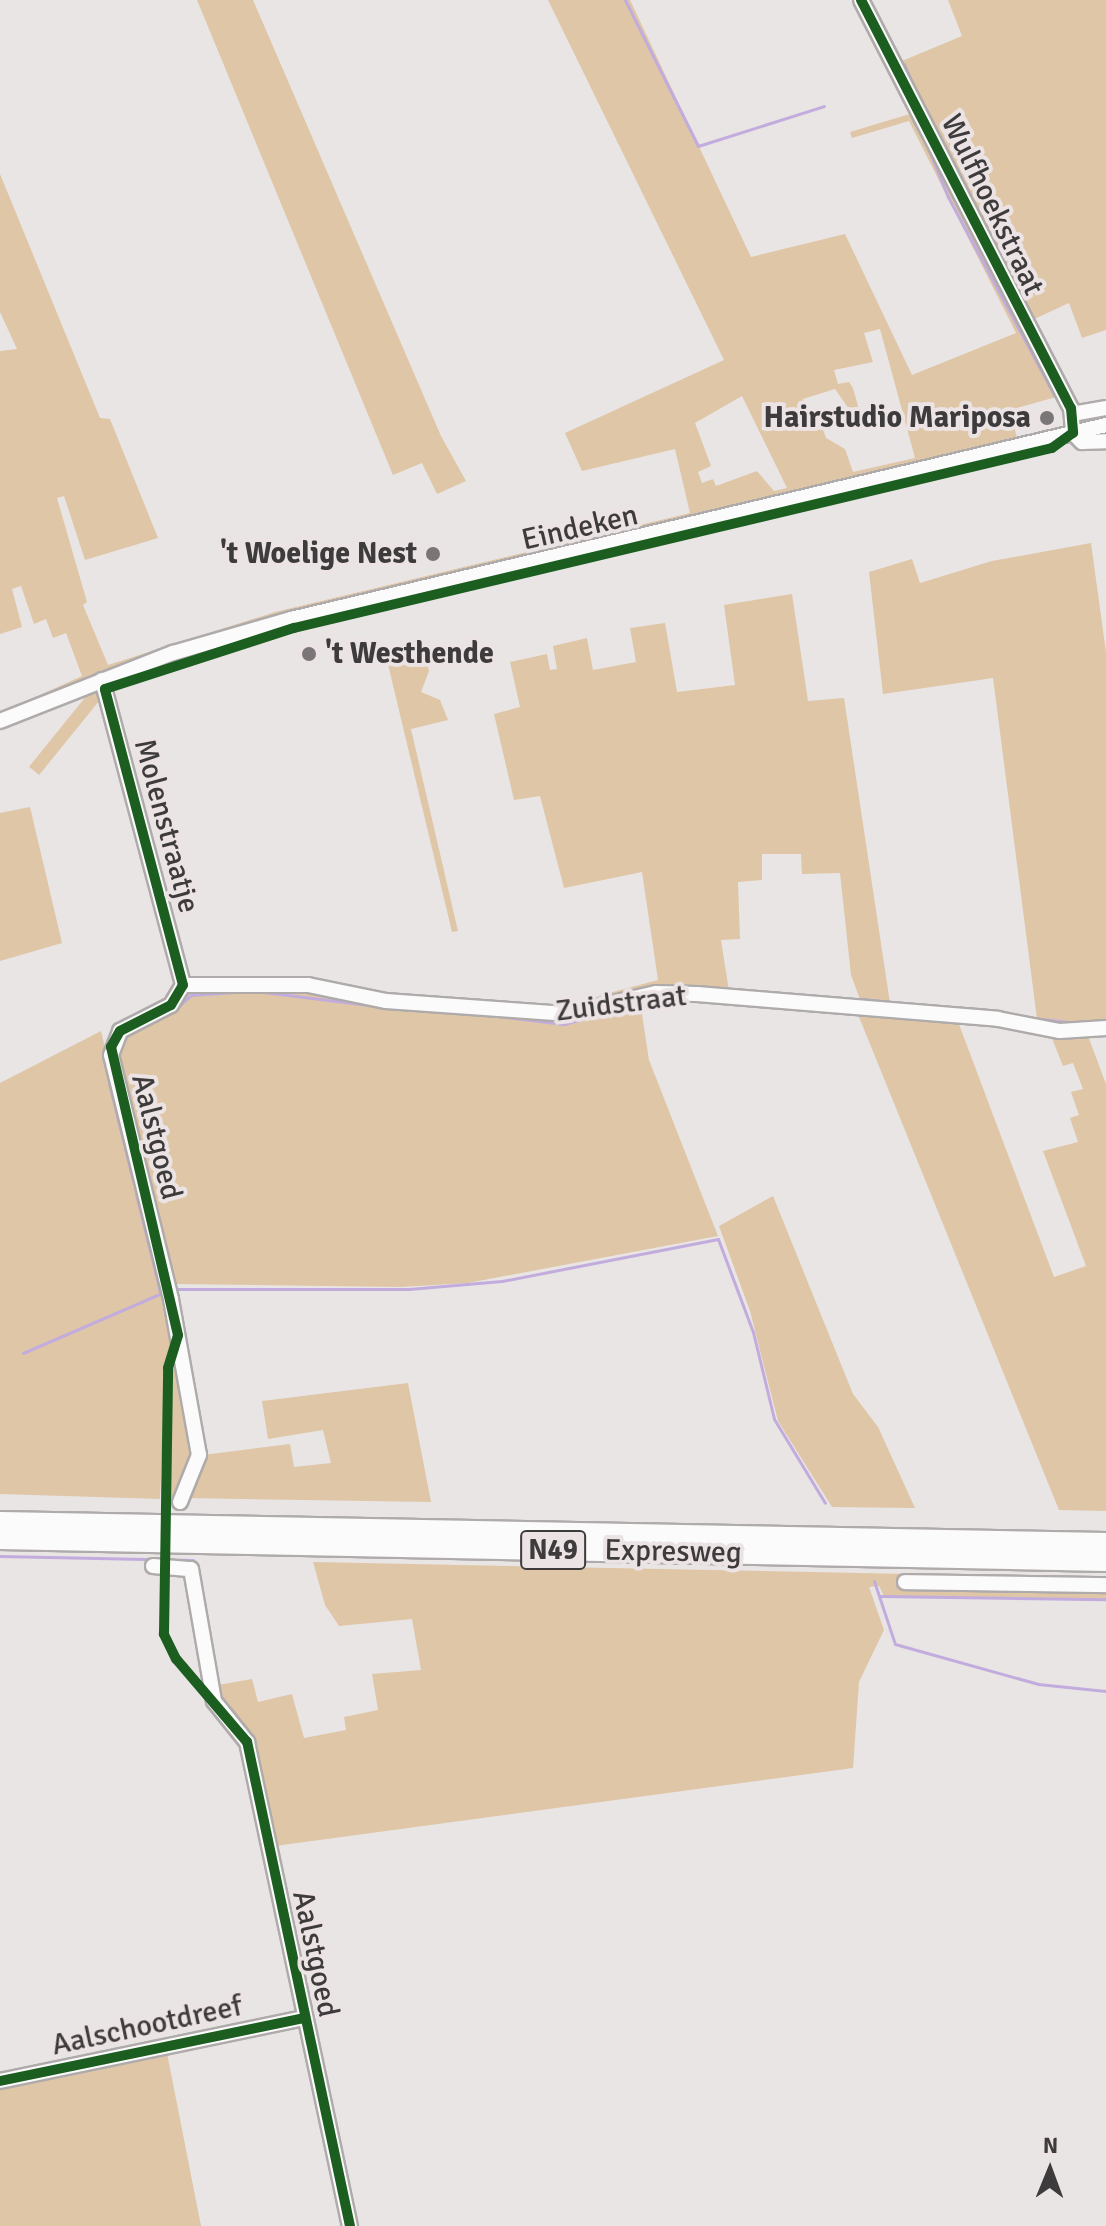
<!DOCTYPE html>
<style>
body{margin:0}
#map{position:relative;width:1106px;height:2226px;overflow:hidden;background:#e9e5e5;font-family:Signika,sans-serif}
div>[style]{position:absolute}
[style*='--x']{left:calc(var(--x)*1px);top:calc(var(--y)*1px);width:calc(var(--w)*1px);rotate:calc(var(--a)*1deg)}
.green>*{inset:0;background:#dfc6a6;transform-origin:0 0}
.stream>*{height:3px;margin:-1.5px;padding:0 1.5px;transform-origin:1.5px;border-radius:1.5px;background:#c2acdd}
.roads{filter:drop-shadow(2px 0 #afabab) drop-shadow(-2px 0 #afabab) drop-shadow(0 2px #afabab) drop-shadow(0 -2px #afabab)}
.minor>*{height:14px;margin:-7px;padding:0 7px;transform-origin:7px;border-radius:7px;background:#fcfbfb}
.highway>*{height:20px;margin:-10px;padding:0 10px;transform-origin:10px;border-radius:10px;background:#fcfbfb}
.cycleway>*{height:10px;margin:-5px;padding:0 5px;transform-origin:5px;border-radius:5px;background:#1b5e20}
.dots>*{width:22px;height:22px;translate:-50% -50%;box-sizing:border-box;border:4px solid #ebe3e4;border-radius:50%}
span{translate:-50% -50%;white-space:nowrap;text-align:center;line-height:1.15;-webkit-text-stroke:8px #ebe3e4;paint-order:stroke}
.shield-label span{padding:2px 6px;background:#ebe3e4;border:2px solid;border-radius:6px;-webkit-text-stroke-width:0}
.shield-label{font-size:28px;color:#3e3b3c;font-weight:700}
.street-label{font-size:30px;color:#3e3b3c}
.poi-label{font-size:30px;color:#3e3b3c;font-weight:700}
.right{translate:-100% -50%;text-align:right}
.left{translate:0 -50%;text-align:left}
.north{position:absolute;left:1010px;top:2130px;width:80px;height:80px;-webkit-text-stroke:6px #ebe3e4;paint-order:stroke;rotate:1deg;font-size:22px;font-weight:700;line-height:32px;text-align:center;color:#3e3b3c}
.north::after{content:'';display:block;margin:auto;width:28px;height:36px;background:#3e3b3c;clip-path:polygon(50% 0,100% 100%,50% 72%,0 100%)}
</style>
<div id="map">
<div class="green">
<div style="clip-path:polygon(197px 0,253px 0,441px 436px,466px 481px,437px 494px,422px 463px,393px 475px)"></div>
<div style="clip-path:polygon(evenodd,548px 0,630px 0,751px 257px,845px 234px,912px 375px,1016px 333px,909px 121px,852px 138px,850px 132px,913px 113px,1060px 396px,1010px 410px,1018px 442px,269px 619px,0 720px,0 713px,82px 676px,66px 633px,53px 638px,46px 619px,34px 624px,21px 586px,12px 589px,22px 627px,0 634px,0 351px,17px 349px,0 312px,0 174px,100px 418px,110px 419px,158px 538px,85px 560px,64px 496px,57px 498px,87px 602px,83px 605px,108px 665px,275px 612px,690px 513px,675px 449px,582px 471px,565px 433px,724px 360px,548px 0,880px 329px,915px 458px,853px 472px,845px 449px,826px 438px,822px 426px,813px 429px,803px 399px,835px 389px,851px 412px,842px 417px,843px 425px,862px 421px,853px 388px,849px 382px,838px 384px,834px 370px,873px 362px,864px 333px,880px 329px,548px 0,742px 396px,787px 488px,774px 491px,757px 471px,716px 486px,713px 479px,702px 483px,698px 472px,711px 466px,695px 423px,742px 396px)"></div>
<div style="clip-path:polygon(948px 0,1106px 0,1106px 330px,1082px 338px,1069px 303px,1030px 321px,943px 153px,902px 61px,962px 36px)"></div>
<div style="clip-path:polygon(892px 482px,894px 489px,814px 509px,297px 628px,110px 688px,108px 681px,247px 635px)"></div>
<div style="clip-path:polygon(1091px 543px,1106px 652px,1106px 1025px,1078px 1028px,861px 1002px,851px 975px,840px 873px,802px 874px,801px 854px,762px 854px,762px 880px,738px 882px,740px 939px,721px 940px,729px 991px,600px 1004px,598px 996px,658px 980px,642px 872px,564px 888px,540px 796px,514px 800px,494px 714px,520px 707px,510px 662px,547px 654px,550px 670px,557px 669px,553px 646px,587px 638px,593px 670px,636px 662px,630px 628px,665px 623px,677px 692px,735px 685px,724px 605px,792px 594px,808px 701px,844px 698px,890px 1003px,984px 1008px,1037px 1019px,993px 678px,883px 694px,869px 572px,912px 559px,920px 583px,992px 561px)"></div>
<div style="clip-path:polygon(424px 647px,429px 671px,421px 692px,440px 700px,448px 720px,411px 729px,458px 931px,452px 932px,386px 656px)"></div>
<div style="left:92px;top:689px;width:13px;height:100px;rotate:39deg"></div>
<div style="clip-path:polygon(30px 807px,62px 943px,0 961px,0 813px)"></div>
<div style="clip-path:polygon(198px 988px,284px 989px,546px 1020px,588px 1017px,640px 1001px,649px 1060px,718px 1236px,468px 1283px,401px 1287px,174px 1284px,116px 1055px,120px 1038px)"></div>
<div style="clip-path:polygon(857px 1012px,957px 1019px,1054px 1277px,1086px 1266px,1043px 1151px,1078px 1142px,1070px 1118px,1079px 1115px,1071px 1092px,1083px 1089px,1073px 1063px,1063px 1066px,1051px 1036px,1088px 1036px,1106px 1084px,1106px 1511px,1059px 1510px)"></div>
<div style="clip-path:polygon(101px 1031px,173px 1333px,166px 1360px,160px 1499px,0 1494px,0 1083px)"></div>
<div style="clip-path:polygon(773px 1196px,853px 1394px,878px 1427px,915px 1508px,832px 1507px,778px 1421px,750px 1311px,719px 1226px)"></div>
<div style="clip-path:polygon(174px 1355px,179px 1356px,196px 1455px,187px 1476px,178px 1482px,176px 1497px,168px 1497px)"></div>
<div style="clip-path:polygon(408px 1383px,431px 1502px,183px 1498px,203px 1455px,290px 1444px,294px 1467px,331px 1463px,323px 1430px,268px 1439px,262px 1401px)"></div>
<div style="clip-path:polygon(313px 1562px,1106px 1578px,1106px 1600px,884px 1596px,879px 1586px,869px 1587px,884px 1630px,859px 1682px,853px 1768px,275px 1846px,255px 1738px,222px 1699px,218px 1685px,252px 1679px,258px 1702px,292px 1694px,304px 1738px,346px 1730px,344px 1717px,378px 1710px,372px 1674px,421px 1670px,412px 1619px,339px 1626px,325px 1605px)"></div>
<div style="clip-path:polygon(167px 2053px,201px 2226px,0 2226px,0 2088px)"></div>
</div>
<div class="stream">
<div style="--x:625;--y:0;--w:163;--a:63.4"></div>
<div style="--x:698;--y:146;--w:132;--a:-17.6"></div>
<div style="--x:904;--y:64;--w:28;--a:67"></div>
<div style="--x:921;--y:131;--w:71;--a:67.8"></div>
<div style="--x:948;--y:197;--w:225;--a:61.8"></div>
<div style="--x:263;--y:992;--w:139;--a:7"></div>
<div style="--x:863;--y:999;--w:216;--a:6.4"></div>
<div style="--x:179;--y:1006;--w:16;--a:-43"></div>
<div style="--x:191;--y:995;--w:44;--a:-3.9"></div>
<div style="--x:497;--y:1016;--w:67;--a:6.8"></div>
<div style="--x:564;--y:1024;--w:56;--a:-15.5"></div>
<div style="--x:109;--y:1083;--w:101;--a:76.2"></div>
<div style="--x:136;--y:1194;--w:101;--a:76.2"></div>
<div style="--x:173;--y:1289;--w:236;--a:0"></div>
<div style="--x:409;--y:1289;--w:93;--a:-4.9"></div>
<div style="--x:502;--y:1281;--w:220;--a:-11"></div>
<div style="--x:718;--y:1239;--w:99;--a:69.4"></div>
<div style="--x:753;--y:1332;--w:89;--a:76.4"></div>
<div style="--x:774;--y:1419;--w:98;--a:58.7"></div>
<div style="--x:23;--y:1353;--w:156;--a:-23.4"></div>
<div style="--x:0;--y:1556;--w:193;--a:1.2"></div>
<div style="--x:874;--y:1581;--w:66;--a:71.6"></div>
<div style="--x:895;--y:1644;--w:148;--a:15.6"></div>
<div style="--x:1038;--y:1684;--w:68;--a:5.9"></div>
<div style="--x:881;--y:1596;--w:225;--a:0.8"></div>
</div>
<div class="roads">
<div class="minor">
<div style="--x:861;--y:0;--w:459;--a:62.8"></div>
<div style="--x:1071;--y:408;--w:25;--a:85"></div>
<div style="--x:1072;--y:414;--w:35;--a:-10"></div>
<div style="--x:1073;--y:433;--w:13;--a:45"></div>
<div style="--x:1082;--y:442;--w:24;--a:-2"></div>
<div style="--x:102;--y:680;--w:316;--a:75.1"></div>
<div style="--x:0;--y:721;--w:186;--a:-21.5"></div>
<div style="--x:173;--y:653;--w:123;--a:-16.1"></div>
<div style="--x:291;--y:619;--w:838;--a:-13.39"></div>
<div style="--x:183;--y:985;--w:125;--a:0"></div>
<div style="--x:308;--y:985;--w:80;--a:11.6"></div>
<div style="--x:386;--y:1001;--w:180;--a:4.1"></div>
<div style="--x:566;--y:1014;--w:92;--a:-13.1"></div>
<div style="--x:656;--y:993;--w:41;--a:1.4"></div>
<div style="--x:697;--y:994;--w:302;--a:4.7"></div>
<div style="--x:998;--y:1019;--w:63;--a:11"></div>
<div style="--x:1060;--y:1031;--w:46;--a:-3.7"></div>
<div style="--x:180;--y:1502;--w:51;--a:-68"></div>
<div style="--x:199;--y:1455;--w:158;--a:-100.2"></div>
<div style="--x:171;--y:1299;--w:251;--a:-103.8"></div>
<div style="--x:111;--y:1055;--w:26;--a:-69"></div>
<div style="--x:120;--y:1031;--w:57;--a:-27"></div>
<div style="--x:171;--y:1005;--w:23;--a:-59"></div>
<div style="--x:153;--y:1566;--w:38;--a:5"></div>
<div style="--x:191;--y:1569;--w:134;--a:80.1"></div>
<div style="--x:214;--y:1701;--w:53;--a:51.2"></div>
<div style="--x:247;--y:1742;--w:495;--a:78"></div>
<div style="--x:905;--y:1582;--w:201;--a:0.9"></div>
<div style="--x:0;--y:2081;--w:310;--a:-11.7"></div>
</div>
<div class="highway">
<div style="--x:0;--y:1522;--w:1106;--a:1.09"></div>
<div style="--x:0;--y:1539;--w:1106;--a:1.14"></div>
</div>
</div>
<div class="cycleway">
<div style="--x:861;--y:0;--w:459;--a:62.8"></div>
<div style="--x:1071;--y:408;--w:25;--a:85"></div>
<div style="--x:0;--y:2081;--w:310;--a:-11.7"></div>
<div style="--x:350;--y:2226;--w:495;--a:-102"></div>
<div style="--x:247;--y:1742;--w:109;--a:-130.5"></div>
<div style="--x:176;--y:1659;--w:28;--a:-116"></div>
<div style="--x:164;--y:1634;--w:266;--a:-89.1"></div>
<div style="--x:168;--y:1368;--w:34;--a:-73"></div>
<div style="--x:178;--y:1335;--w:296;--a:-103.1"></div>
<div style="--x:111;--y:1047;--w:18;--a:-61"></div>
<div style="--x:120;--y:1031;--w:57;--a:-27"></div>
<div style="--x:171;--y:1005;--w:23;--a:-59"></div>
<div style="--x:183;--y:985;--w:306;--a:-104.8"></div>
<div style="--x:105;--y:689;--w:199;--a:-17.9"></div>
<div style="--x:294;--y:628;--w:779;--a:-13.36"></div>
<div style="--x:1052;--y:448;--w:26;--a:-36"></div>
</div>
<div class="dots">
<div style="left:1047px;top:418px;background:#7a7677"></div>
<div style="left:433px;top:554px;background:#7a7677"></div>
<div style="left:309px;top:654px;background:#7a7677"></div>
</div>
<div class="shield-label">
<span style="left:553px;top:1550px">N49</span>
</div>
<div class="street-label">
<span style="left:992px;top:205px;rotate:64deg">Wulfhoekstraat</span>
<span style="left:580px;top:528px;rotate:-13deg">Eindeken</span>
<span style="left:166px;top:826px;rotate:75deg">Molenstraatje</span>
<span style="left:621px;top:1004px;rotate:-7deg">Zuidstraat</span>
<span style="left:156px;top:1137px;rotate:76deg">Aalstgoed</span>
<span style="left:673px;top:1552px;rotate:1deg">Expresweg</span>
<span style="left:315px;top:1954px;rotate:78deg">Aalstgoed</span>
<span style="left:147px;top:2026px;rotate:-12deg">Aalschootdreef</span>
</div>
<div class="poi-label">
<span class="right" style="left:1031px;top:418px">Hairstudio Mariposa</span>
<span class="right" style="left:417px;top:554px">'t Woelige Nest</span>
<span class="left" style="left:325px;top:654px">'t Westhende</span>
</div>
<div class="north">N</div>
</div>
